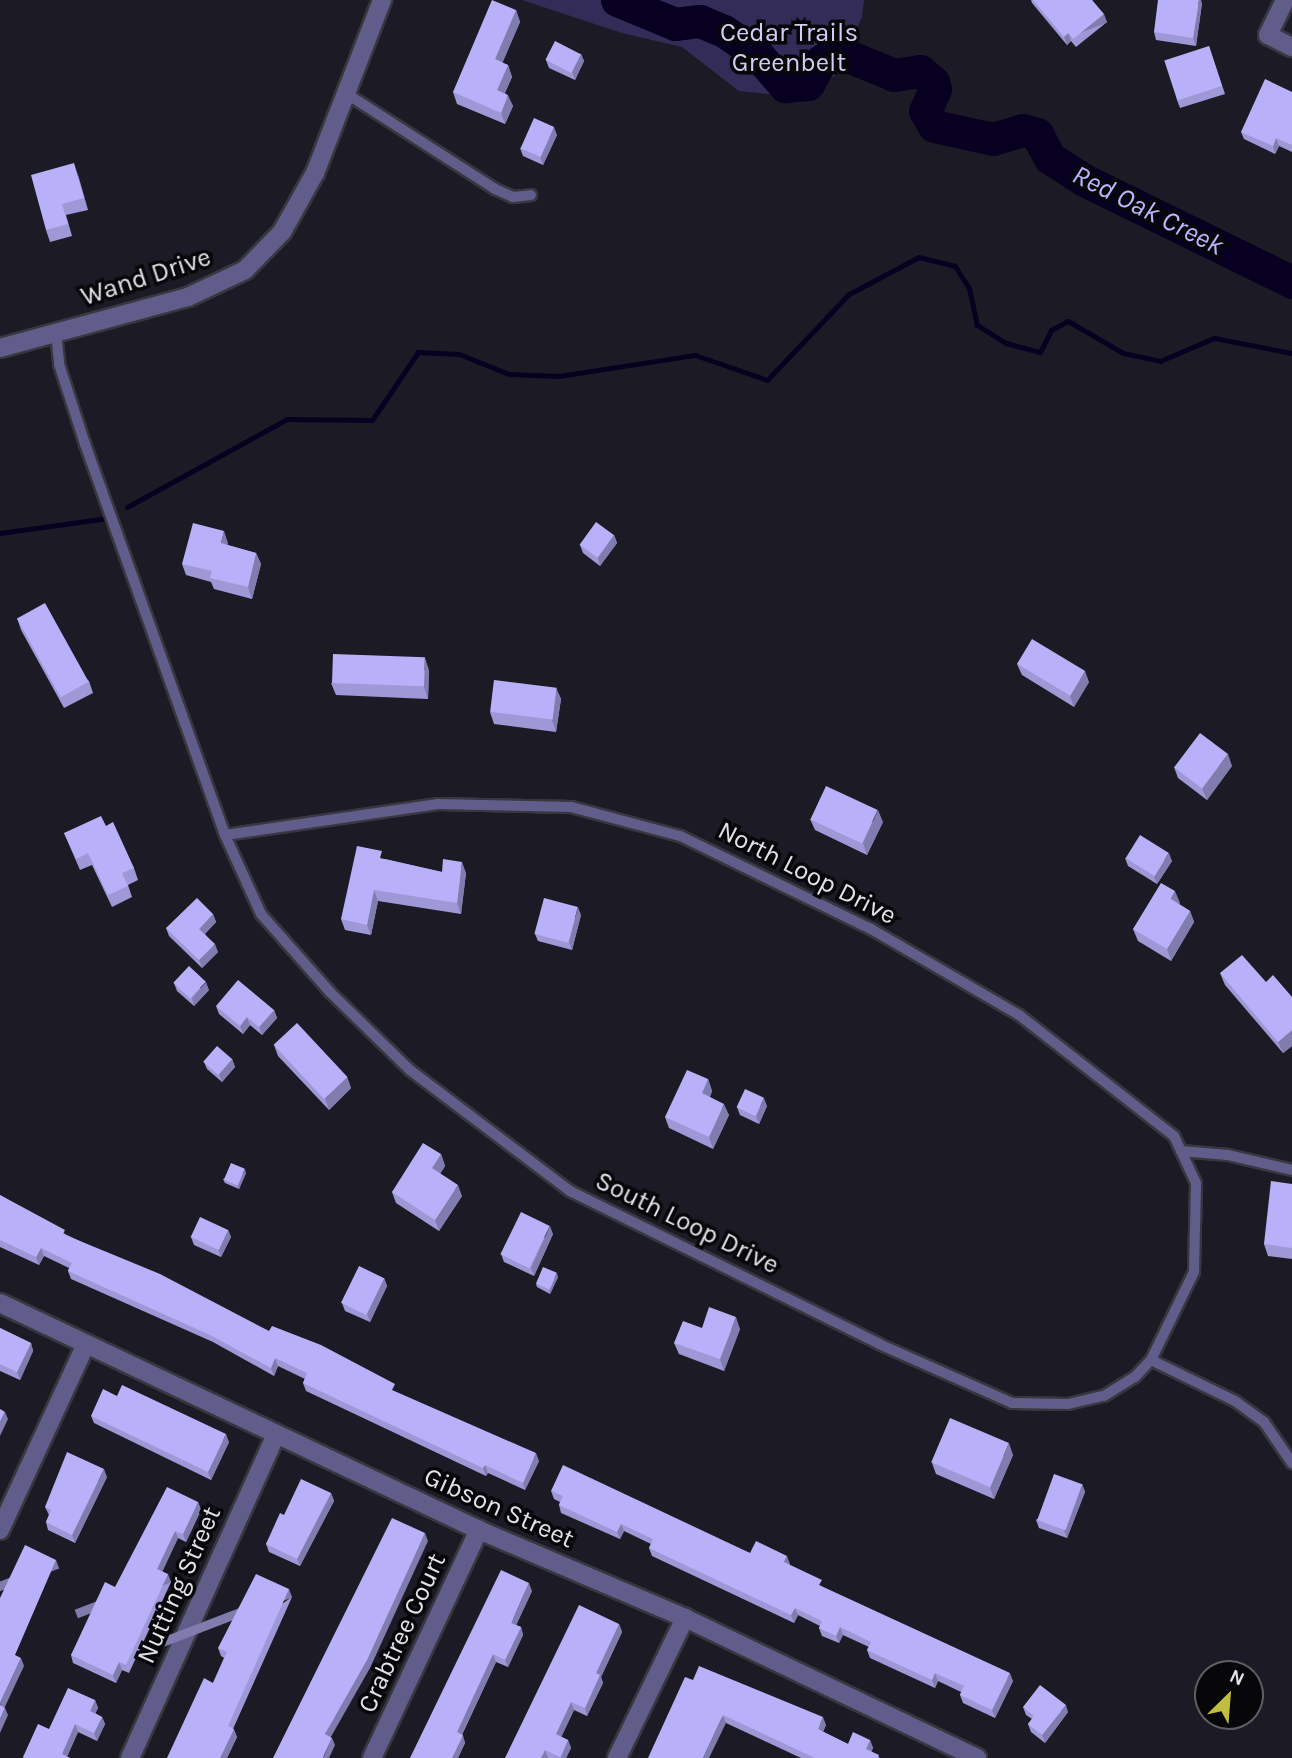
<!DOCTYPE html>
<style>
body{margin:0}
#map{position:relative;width:1292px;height:1758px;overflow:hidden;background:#1c1b25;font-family:Karla,sans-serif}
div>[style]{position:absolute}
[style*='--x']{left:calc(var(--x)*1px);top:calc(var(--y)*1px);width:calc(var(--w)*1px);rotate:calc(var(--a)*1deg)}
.green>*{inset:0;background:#332c59}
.stream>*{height:5px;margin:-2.5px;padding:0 2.5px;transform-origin:2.5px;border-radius:2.5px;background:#070020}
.river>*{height:33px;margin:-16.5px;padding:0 16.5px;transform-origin:16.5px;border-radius:16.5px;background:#070020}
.roads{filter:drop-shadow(2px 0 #383740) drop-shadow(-2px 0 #383740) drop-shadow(0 2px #383740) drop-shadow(0 -2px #383740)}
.lane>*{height:10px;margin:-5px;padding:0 5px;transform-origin:5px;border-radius:5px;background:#615d8a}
.street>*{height:18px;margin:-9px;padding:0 9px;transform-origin:9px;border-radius:9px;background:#615d8a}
.wall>*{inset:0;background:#9e98d6}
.shaded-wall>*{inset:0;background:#817cae;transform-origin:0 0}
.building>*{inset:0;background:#b8b1f9;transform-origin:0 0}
span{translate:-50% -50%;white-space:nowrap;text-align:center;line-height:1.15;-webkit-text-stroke:7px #07070a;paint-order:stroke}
.park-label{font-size:26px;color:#d1cef4}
.street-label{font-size:26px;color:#e3e2e9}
.water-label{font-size:28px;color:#bbb4fe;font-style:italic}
.north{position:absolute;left:1194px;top:1660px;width:70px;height:70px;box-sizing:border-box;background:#07070a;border:2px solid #5f5f63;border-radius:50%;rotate:25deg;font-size:19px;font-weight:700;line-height:28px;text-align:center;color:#e3e2e9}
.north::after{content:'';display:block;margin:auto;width:24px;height:32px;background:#c0be41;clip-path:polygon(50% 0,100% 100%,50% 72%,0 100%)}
</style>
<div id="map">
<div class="green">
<div style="clip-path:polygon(522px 0,864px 0,862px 17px,836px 75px,801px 97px,739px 91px,682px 47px,622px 33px)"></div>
</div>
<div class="stream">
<div style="--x:127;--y:507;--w:183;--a:-28.8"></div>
<div style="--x:287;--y:419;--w:85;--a:0.7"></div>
<div style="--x:372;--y:420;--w:82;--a:-55.9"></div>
<div style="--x:418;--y:352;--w:41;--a:2.8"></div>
<div style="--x:459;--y:354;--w:54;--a:21.8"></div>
<div style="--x:509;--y:374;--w:50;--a:2.3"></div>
<div style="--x:559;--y:376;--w:138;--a:-8.8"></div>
<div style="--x:695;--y:355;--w:76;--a:19.1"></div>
<div style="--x:767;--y:380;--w:119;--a:-46.4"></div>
<div style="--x:849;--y:294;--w:79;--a:-27.9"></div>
<div style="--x:919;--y:257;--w:37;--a:14"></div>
<div style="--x:955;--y:266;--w:26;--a:58"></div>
<div style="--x:969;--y:288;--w:38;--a:78"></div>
<div style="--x:977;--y:325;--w:34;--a:32"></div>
<div style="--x:1006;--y:343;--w:35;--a:15"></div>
<div style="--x:1040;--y:352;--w:25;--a:-63"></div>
<div style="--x:1051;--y:330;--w:19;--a:-28"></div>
<div style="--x:1068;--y:321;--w:64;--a:30.2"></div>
<div style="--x:1123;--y:353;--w:38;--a:12"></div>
<div style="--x:1160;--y:361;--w:59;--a:-23.1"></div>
<div style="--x:1214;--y:338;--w:79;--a:10.9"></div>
<div style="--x:0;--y:533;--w:109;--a:-7.9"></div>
</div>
<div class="river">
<div style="--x:617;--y:0;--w:63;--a:22.5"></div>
<div style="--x:675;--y:24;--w:25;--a:-7"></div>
<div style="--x:700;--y:21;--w:26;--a:23"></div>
<div style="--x:724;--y:31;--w:40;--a:34.9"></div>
<div style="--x:757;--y:54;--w:43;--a:48.8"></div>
<div style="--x:785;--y:86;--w:23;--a:-5"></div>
<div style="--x:808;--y:84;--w:26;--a:-61"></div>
<div style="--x:821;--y:61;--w:18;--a:-34"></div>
<div style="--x:836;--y:51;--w:63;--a:22.5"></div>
<div style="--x:894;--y:75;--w:26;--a:-9"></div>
<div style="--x:920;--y:71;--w:17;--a:40"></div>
<div style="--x:933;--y:82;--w:7;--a:74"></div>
<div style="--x:935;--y:89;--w:24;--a:114"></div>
<div style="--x:925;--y:111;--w:17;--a:59"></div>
<div style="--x:934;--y:126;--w:60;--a:12.4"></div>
<div style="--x:993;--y:139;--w:31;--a:-17"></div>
<div style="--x:1023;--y:130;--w:15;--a:16"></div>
<div style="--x:1037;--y:134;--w:27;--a:62"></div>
<div style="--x:1050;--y:158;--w:40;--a:32.9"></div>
<div style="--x:1084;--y:180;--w:232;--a:26.1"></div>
</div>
<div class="roads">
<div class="lane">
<div style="--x:347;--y:94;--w:176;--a:32.7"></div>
<div style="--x:495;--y:189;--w:20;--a:24"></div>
<div style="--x:513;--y:197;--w:18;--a:-6"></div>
<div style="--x:56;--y:333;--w:31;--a:84"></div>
<div style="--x:59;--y:364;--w:84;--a:72"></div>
<div style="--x:85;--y:444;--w:415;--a:70.3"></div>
<div style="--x:225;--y:835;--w:87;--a:65.5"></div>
<div style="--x:261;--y:914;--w:104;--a:48.5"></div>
<div style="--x:330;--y:992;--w:112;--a:44.3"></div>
<div style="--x:410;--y:1070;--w:201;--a:37.1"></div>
<div style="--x:570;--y:1191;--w:345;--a:26.3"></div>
<div style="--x:879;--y:1344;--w:145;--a:23.9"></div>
<div style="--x:1012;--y:1403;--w:56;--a:1"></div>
<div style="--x:1068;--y:1404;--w:37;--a:-13"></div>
<div style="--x:1104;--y:1396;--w:36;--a:-32"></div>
<div style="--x:1135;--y:1377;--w:23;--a:-47"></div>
<div style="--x:1151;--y:1360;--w:98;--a:-64"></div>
<div style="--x:1194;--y:1272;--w:89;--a:-88.7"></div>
<div style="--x:1196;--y:1183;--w:52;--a:-115.1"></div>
<div style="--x:1174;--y:1136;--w:197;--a:-142"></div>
<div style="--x:1019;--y:1015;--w:171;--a:-149.8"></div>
<div style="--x:871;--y:929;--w:212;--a:-154"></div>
<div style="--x:680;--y:836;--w:113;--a:-165.1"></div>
<div style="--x:571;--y:807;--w:133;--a:-178.7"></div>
<div style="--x:438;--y:804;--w:215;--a:171.7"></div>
<div style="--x:1181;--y:1151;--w:47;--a:4.9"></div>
<div style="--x:1228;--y:1155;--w:66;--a:13.2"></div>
<div style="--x:1151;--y:1360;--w:93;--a:26"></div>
<div style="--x:1235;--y:1401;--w:36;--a:36"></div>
<div style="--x:1264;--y:1422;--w:50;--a:55.7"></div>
</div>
<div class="street">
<div style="--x:1285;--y:0;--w:39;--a:116"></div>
<div style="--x:1268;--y:35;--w:27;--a:27"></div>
<div style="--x:0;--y:348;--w:195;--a:-15.2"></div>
<div style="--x:188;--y:297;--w:63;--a:-25.3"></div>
<div style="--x:245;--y:270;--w:53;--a:-45.8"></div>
<div style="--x:282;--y:232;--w:68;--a:-60.8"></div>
<div style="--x:315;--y:173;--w:186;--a:-68.8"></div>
<div style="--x:0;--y:1303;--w:530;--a:25.36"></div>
<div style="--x:479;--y:1530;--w:224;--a:23.1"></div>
<div style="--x:685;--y:1618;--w:324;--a:25.6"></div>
<div style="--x:0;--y:1530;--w:205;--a:-65.2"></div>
<div style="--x:130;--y:1758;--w:355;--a:-65.7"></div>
<div style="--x:372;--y:1758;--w:252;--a:-64.9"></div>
<div style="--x:617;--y:1758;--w:156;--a:-64.1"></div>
</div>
</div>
<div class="wall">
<div style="clip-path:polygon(1031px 0,1092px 0,1107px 22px,1076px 47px,1071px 41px,1067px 45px,1032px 3px)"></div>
<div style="clip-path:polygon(1202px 3px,1196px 46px,1156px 40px,1154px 32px)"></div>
<div style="clip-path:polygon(516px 10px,520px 22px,502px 63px,508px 65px,512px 77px,505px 93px,513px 106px,505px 124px,457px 104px,453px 92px)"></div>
<div style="clip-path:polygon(1209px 46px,1225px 94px,1180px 108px,1177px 100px)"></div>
<div style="clip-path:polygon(581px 54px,584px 61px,575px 80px,549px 68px,546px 60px)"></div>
<div style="clip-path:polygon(1292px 92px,1292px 152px,1279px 146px,1275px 154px,1244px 139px,1241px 132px)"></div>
<div style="clip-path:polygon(557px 135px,543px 165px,523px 156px,520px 148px)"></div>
<div style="clip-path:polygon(78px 175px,88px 210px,66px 215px,72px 236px,50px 242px,46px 230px)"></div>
<div style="clip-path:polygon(614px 535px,617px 543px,600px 566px,583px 553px,580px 545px)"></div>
<div style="clip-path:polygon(228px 543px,227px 545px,256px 553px,261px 564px,252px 599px,214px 589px,211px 582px,186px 575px,182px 564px)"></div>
<div style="clip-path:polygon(17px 618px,89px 681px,93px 693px,64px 708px,21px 630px)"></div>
<div style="clip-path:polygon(1017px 664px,1089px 682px,1074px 707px,1022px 675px)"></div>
<div style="clip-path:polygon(429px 670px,428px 699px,336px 695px,331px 683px)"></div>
<div style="clip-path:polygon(556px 688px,561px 699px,556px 732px,494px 724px,490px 712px)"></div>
<div style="clip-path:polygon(1232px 766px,1207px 800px,1178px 778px,1174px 767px)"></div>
<div style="clip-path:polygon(810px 819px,883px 822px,867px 855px,815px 830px)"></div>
<div style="clip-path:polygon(106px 826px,134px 868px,138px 880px,128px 885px,132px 897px,112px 907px,92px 865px,80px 870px,64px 833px)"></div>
<div style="clip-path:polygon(1125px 858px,1172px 861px,1157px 884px,1128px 866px)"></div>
<div style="clip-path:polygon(385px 859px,442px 872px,466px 873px,461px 914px,378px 901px,371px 935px,345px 930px,341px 919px)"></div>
<div style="clip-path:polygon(1180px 903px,1179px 904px,1190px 911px,1194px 922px,1171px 961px,1138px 941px,1133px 929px)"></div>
<div style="clip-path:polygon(213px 914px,216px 922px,205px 934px,218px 952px,202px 968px,169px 936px,166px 928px)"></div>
<div style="clip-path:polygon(581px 915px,572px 950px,538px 941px,535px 934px)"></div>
<div style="clip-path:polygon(1220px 973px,1266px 982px,1292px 997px,1292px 1046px,1283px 1053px,1225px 985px)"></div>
<div style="clip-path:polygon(174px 983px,209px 990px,194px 1006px,177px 991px)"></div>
<div style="clip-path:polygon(216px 1006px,274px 1010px,277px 1018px,262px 1035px,250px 1025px,243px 1034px,219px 1014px)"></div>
<div style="clip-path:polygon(274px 1045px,347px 1077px,351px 1088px,329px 1110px,278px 1056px)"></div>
<div style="clip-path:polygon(232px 1059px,235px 1067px,222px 1082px,207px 1069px,204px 1062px)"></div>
<div style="clip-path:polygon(708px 1079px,712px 1091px,710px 1097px,729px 1115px,713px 1149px,669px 1128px,665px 1117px)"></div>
<div style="clip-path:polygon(767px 1106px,759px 1124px,740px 1115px,737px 1107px)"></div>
<div style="clip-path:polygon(441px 1154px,445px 1166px,440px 1174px,462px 1196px,439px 1231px,396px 1203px,392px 1192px)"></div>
<div style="clip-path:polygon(246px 1173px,239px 1189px,225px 1183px,223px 1179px)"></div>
<div style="clip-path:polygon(1292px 1184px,1292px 1259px,1268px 1256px,1264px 1244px)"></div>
<div style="clip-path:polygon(0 1195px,67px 1235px,539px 1461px,525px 1490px,488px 1473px,486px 1476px,306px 1391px,303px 1383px,305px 1379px,278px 1366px,274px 1376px,213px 1342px,71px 1279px,68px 1271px,69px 1268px,44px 1256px,39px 1265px,0 1247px)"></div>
<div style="clip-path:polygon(228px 1230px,231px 1237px,221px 1257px,194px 1245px,191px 1237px)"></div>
<div style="clip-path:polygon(553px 1234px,534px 1276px,504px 1262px,501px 1254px)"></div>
<div style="clip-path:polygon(558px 1277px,550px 1294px,537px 1287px,536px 1284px)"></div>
<div style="clip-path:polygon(384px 1278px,387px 1286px,370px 1322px,345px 1311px,342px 1303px)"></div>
<div style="clip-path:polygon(0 1328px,31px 1343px,33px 1351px,20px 1380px,0 1371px)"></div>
<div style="clip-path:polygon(702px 1328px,740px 1329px,724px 1371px,679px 1354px,674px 1343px)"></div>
<div style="clip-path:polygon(91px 1416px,229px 1442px,211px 1480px,94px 1423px)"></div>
<div style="clip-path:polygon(1013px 1455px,994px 1499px,936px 1474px,932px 1463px)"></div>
<div style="clip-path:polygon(107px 1477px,75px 1543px,48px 1530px,46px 1522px,49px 1515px,45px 1507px)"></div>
<div style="clip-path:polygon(1082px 1484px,1085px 1492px,1067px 1538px,1039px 1528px,1036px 1520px)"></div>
<div style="clip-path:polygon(551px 1491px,750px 1553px,790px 1564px,789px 1565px,824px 1588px,1013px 1681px,995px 1718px,963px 1703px,960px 1695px,961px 1692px,938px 1681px,935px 1688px,870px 1658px,867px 1650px,869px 1647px,843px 1635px,839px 1643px,822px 1636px,819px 1628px,820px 1626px,798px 1615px,794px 1623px,652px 1556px,649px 1548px,651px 1544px,624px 1531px,620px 1539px,561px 1513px,559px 1505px,560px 1502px,554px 1499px)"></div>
<div style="clip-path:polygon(331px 1493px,334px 1501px,300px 1566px,269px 1552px,266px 1544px,284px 1515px)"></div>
<div style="clip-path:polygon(198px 1502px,201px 1510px,186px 1542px,178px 1538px,162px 1571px,171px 1582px,129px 1673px,122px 1670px,116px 1683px,73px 1663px,71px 1655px,115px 1587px)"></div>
<div style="clip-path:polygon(532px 1591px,516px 1625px,521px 1627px,523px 1635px,508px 1667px,496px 1662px,462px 1735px,465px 1743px,458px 1758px,410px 1758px)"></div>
<div style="clip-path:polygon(292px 1597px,233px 1729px,237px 1737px,227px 1758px,167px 1758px,213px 1683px,224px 1658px,221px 1656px,218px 1648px)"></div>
<div style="clip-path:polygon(619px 1624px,622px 1632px,601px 1677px,603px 1683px,587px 1716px,574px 1710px,561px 1737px,568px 1740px,571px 1748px,566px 1758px,505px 1758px)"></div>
<div style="clip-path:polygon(693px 1680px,826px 1725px,823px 1732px,848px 1744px,870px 1740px,873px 1748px,871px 1752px,880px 1758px,801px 1758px,726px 1723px)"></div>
<div style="clip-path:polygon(95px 1700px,98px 1708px,95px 1713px,102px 1717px,105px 1724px,97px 1741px,78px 1732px,67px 1757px,70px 1758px,24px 1758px,23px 1757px,49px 1729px)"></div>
<div style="clip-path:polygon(1023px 1707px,1068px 1712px,1045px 1743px,1031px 1732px,1028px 1724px,1032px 1719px,1026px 1715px)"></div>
</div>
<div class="shaded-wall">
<div style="clip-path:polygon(1199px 0,1201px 0,1202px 3px,1196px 46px,1193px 38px)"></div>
<div style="clip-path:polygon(516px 10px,520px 22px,499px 71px,495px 59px)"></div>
<div style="left:1104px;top:14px;width:9px;height:40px;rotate:69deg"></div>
<div style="clip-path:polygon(1068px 33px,1071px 41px,1067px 45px,1064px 37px)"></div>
<div style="clip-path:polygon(581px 54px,584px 61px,575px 80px,572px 72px)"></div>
<div style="clip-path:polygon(508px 65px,512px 77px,501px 101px,497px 90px)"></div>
<div style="clip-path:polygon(508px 95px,513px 106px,505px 124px,501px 113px)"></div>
<div style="clip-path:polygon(554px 127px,557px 135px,543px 165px,540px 157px)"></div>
<div style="clip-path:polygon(1276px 138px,1279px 146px,1275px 154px,1273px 146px)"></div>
<div style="clip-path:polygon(74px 163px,78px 175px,88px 210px,84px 198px)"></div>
<div style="clip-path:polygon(224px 531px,228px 543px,225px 555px,221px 543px)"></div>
<div style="clip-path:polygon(614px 535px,617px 543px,600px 566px,598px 558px)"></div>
<div style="clip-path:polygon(256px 553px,261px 564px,252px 599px,248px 587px)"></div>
<div style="clip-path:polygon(425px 658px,429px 670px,428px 699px,424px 687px)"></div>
<div style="clip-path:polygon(1085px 671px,1089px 682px,1074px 707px,1070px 696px)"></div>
<div style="clip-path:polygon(556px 688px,561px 699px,556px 732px,552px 720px)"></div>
<div style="clip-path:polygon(1228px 754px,1232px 766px,1207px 800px,1202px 788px)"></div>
<div style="clip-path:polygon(878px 810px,883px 822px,867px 855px,863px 843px)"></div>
<div style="clip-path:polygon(1169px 853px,1172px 861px,1157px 884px,1154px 877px)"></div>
<div style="clip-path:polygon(462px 862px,466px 873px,461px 914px,457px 903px)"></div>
<div style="clip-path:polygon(374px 890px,378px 901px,371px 935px,367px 925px)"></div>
<div style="clip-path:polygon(1175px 891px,1180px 903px,1175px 911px,1171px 899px)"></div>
<div style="clip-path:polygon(578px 907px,581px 915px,572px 950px,569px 942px)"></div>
<div style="clip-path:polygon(1190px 911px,1194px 922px,1171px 961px,1167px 949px)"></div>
<div style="clip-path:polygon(213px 914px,216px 922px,202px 936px,199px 929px)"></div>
<div style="clip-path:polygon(215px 944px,218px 952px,202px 968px,199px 960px)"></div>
<div style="clip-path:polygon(206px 982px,209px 990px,194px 1006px,192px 998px)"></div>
<div style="clip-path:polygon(274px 1010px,277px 1018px,262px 1035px,259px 1027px)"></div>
<div style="clip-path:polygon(247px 1017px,250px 1025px,243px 1034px,240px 1026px)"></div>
<div style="clip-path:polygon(1292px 1030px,1292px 1046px,1283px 1053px,1278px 1042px)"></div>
<div style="clip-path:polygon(232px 1059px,235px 1067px,222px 1082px,219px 1074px)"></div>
<div style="clip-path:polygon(347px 1077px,351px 1088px,329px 1110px,325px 1098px)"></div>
<div style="clip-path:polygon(708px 1079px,712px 1091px,706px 1105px,702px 1093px)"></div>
<div style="clip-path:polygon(764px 1098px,767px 1106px,759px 1124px,756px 1116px)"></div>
<div style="clip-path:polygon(724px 1104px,729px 1115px,713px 1149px,709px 1137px)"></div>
<div style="clip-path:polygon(441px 1154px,445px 1166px,436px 1180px,432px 1168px)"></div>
<div style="clip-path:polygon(245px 1169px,246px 1173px,239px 1189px,237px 1186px)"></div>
<div style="clip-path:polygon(458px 1185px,462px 1196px,439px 1231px,435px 1220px)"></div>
<div style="clip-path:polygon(550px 1226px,553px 1234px,534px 1276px,531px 1268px)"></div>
<div style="clip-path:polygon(228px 1230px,231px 1237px,221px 1257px,218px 1250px)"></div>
<div style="clip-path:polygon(41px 1248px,44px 1256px,39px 1265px,36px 1257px)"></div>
<div style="clip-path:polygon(557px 1273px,558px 1277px,550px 1294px,549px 1290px)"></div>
<div style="clip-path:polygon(384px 1278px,387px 1286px,370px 1322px,367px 1314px)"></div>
<div style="clip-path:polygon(736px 1317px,740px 1329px,724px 1371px,720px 1359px)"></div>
<div style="clip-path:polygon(31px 1343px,33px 1351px,20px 1380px,17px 1372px)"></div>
<div style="clip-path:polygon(275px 1358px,278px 1366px,274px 1376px,271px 1368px)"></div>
<div style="clip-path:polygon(5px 1412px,8px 1419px,0 1436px,0 1422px)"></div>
<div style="clip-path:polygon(226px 1434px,229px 1442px,211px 1480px,208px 1472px)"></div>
<div style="clip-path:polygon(1009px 1443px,1013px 1455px,994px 1499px,990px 1488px)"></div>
<div style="clip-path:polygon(536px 1453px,539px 1461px,525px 1490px,523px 1483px)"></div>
<div style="clip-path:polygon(485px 1465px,488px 1473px,486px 1476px,483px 1468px)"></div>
<div style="clip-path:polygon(104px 1469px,107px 1477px,75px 1543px,72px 1535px)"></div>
<div style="clip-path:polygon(1082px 1484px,1085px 1492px,1067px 1538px,1064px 1530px)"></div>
<div style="clip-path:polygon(331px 1493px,334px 1501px,300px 1566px,297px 1559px)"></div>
<div style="clip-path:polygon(198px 1502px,201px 1510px,186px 1542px,183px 1534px)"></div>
<div style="clip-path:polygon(621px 1524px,624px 1531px,620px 1539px,617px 1532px)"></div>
<div style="clip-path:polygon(175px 1531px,178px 1538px,160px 1577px,157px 1569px)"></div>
<div style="clip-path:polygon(425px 1533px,428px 1541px,370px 1668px,328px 1742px,325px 1734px)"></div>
<div style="clip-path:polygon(787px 1556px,790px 1564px,787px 1570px,784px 1562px)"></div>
<div style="left:56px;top:1560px;width:9px;height:103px;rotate:69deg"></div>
<div style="left:168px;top:1574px;width:9px;height:100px;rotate:69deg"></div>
<div style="clip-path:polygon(529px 1583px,532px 1591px,514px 1630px,511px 1623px)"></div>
<div style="left:289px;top:1589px;width:9px;height:150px;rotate:69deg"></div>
<div style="clip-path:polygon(795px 1608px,798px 1615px,794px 1623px,791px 1615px)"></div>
<div style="clip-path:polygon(619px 1624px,622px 1632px,601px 1677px,603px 1683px,587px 1716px,585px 1708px,596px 1673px)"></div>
<div style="clip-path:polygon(521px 1627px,523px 1635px,508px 1667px,505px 1660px)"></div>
<div style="clip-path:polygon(840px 1627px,843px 1635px,839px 1643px,836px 1636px)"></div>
<div style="clip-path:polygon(493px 1654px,496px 1662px,459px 1740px,457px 1732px)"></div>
<div style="clip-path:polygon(21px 1658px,24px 1666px,2px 1713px,0 1703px)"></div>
<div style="clip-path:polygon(119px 1662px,122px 1670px,116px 1683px,113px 1675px)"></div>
<div style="clip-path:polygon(935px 1673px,938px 1681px,935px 1688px,932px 1680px)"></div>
<div style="clip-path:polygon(1010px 1673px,1013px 1681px,995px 1718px,992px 1710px)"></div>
<div style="clip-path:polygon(95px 1700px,98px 1708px,93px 1719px,90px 1711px)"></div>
<div style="clip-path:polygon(571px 1702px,574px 1710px,559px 1742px,556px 1734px)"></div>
<div style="clip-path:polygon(1066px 1705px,1068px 1712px,1045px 1743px,1042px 1735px)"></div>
<div style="clip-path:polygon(5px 1708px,8px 1715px,0 1733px,0 1719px)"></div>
<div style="clip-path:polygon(723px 1715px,726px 1723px,709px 1758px,703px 1758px)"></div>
<div style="clip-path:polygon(102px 1717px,105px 1724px,97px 1741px,94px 1733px)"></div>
<div style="clip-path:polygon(823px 1717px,826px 1725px,820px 1737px,818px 1729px)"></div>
<div style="clip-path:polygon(75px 1724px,78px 1732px,66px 1758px,62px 1754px)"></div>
<div style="clip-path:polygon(234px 1729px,237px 1737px,227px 1758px,220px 1758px)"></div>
<div style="clip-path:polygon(463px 1735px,465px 1743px,458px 1758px,452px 1758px)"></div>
<div style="clip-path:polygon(332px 1738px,335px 1745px,329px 1758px,323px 1758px)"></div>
<div style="clip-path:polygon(568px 1740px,571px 1748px,566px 1758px,561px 1758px)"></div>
<div style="clip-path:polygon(870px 1740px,873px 1748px,869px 1757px,866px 1749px)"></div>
<div style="clip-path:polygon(545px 1750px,548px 1758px,541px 1758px)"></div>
</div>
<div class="building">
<div style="clip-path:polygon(492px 0,516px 10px,495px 59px,508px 65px,497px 90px,508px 95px,501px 113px,453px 92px)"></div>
<div style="clip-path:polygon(1033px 0,1092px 0,1104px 14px,1073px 39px,1068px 33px,1064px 37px)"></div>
<div style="clip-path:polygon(1158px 0,1199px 0,1193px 38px,1154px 32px)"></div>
<div style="left:555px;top:41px;width:29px;height:21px;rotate:27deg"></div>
<div style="left:1209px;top:46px;width:42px;height:47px;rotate:72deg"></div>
<div style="clip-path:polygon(1265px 79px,1292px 92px,1292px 145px,1276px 138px,1273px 146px,1241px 132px)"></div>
<div style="left:534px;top:118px;width:22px;height:33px;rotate:24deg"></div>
<div style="clip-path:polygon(74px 163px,84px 198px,62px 204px,68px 224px,46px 230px,31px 175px)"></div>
<div style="left:596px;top:522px;width:22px;height:28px;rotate:36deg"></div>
<div style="clip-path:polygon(193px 523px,224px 531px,221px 543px,256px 553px,248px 587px,210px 578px,212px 571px,182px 564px)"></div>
<div style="left:45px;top:603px;width:90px;height:32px;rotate:61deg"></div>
<div style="left:1032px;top:639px;width:62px;height:29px;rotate:31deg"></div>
<div style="left:333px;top:654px;width:92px;height:29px;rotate:2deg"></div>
<div style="left:494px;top:680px;width:63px;height:32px;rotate:7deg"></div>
<div style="left:1200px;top:733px;width:35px;height:43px;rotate:37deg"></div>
<div style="left:826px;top:786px;width:57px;height:37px;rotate:25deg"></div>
<div style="clip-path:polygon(101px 816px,106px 826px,113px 822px,134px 868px,122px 873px,128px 886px,108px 895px,88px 853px,76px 859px,64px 833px)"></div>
<div style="left:1140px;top:835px;width:34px;height:27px;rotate:32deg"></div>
<div style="clip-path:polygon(357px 846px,382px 851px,380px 858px,442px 872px,443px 859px,462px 862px,457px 903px,374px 890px,367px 925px,341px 919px)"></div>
<div style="clip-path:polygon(1161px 883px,1175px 891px,1171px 899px,1190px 911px,1167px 949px,1133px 929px)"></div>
<div style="clip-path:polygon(197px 898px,213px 914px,199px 929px,215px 944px,199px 960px,166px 928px)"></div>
<div style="left:544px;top:898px;width:35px;height:37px;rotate:15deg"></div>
<div style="clip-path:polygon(1242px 955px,1266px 982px,1273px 975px,1292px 997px,1292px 1030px,1278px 1042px,1220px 973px)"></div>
<div style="left:189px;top:966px;width:23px;height:23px;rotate:43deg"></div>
<div style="clip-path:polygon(238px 980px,274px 1010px,259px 1027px,247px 1017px,240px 1026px,216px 1006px)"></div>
<div style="left:297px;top:1023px;width:74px;height:32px;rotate:47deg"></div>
<div style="left:217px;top:1046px;width:20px;height:21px;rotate:41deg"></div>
<div style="clip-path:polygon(687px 1070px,708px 1079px,702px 1093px,724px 1104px,709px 1137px,665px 1117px)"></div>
<div style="left:745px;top:1089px;width:21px;height:20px;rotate:25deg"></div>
<div style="clip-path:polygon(423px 1143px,441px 1154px,432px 1168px,458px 1185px,435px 1220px,392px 1192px)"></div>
<div style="left:231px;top:1163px;width:15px;height:18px;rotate:23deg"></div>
<div style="clip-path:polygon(1271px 1181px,1292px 1184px,1292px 1248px,1264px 1244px)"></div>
<div style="clip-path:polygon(0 1195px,65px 1230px,63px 1234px,160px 1274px,269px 1331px,272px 1326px,321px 1345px,395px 1384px,392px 1390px,536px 1453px,523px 1483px,485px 1465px,483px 1468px,303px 1383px,307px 1373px,275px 1358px,271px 1368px,210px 1335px,68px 1271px,72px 1263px,41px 1248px,36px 1257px,0 1240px)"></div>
<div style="left:521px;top:1212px;width:32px;height:47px;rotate:26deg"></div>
<div style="left:200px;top:1217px;width:31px;height:22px;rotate:25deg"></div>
<div style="left:359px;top:1266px;width:28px;height:41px;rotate:26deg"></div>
<div style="left:543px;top:1267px;width:15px;height:18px;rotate:23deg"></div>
<div style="clip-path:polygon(709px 1307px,736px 1317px,720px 1359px,674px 1343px,683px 1321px,702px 1328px)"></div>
<div style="clip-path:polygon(0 1328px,31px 1343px,17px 1372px,0 1364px)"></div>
<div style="clip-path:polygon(122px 1385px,226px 1434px,208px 1472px,91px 1416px,103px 1389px,117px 1396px)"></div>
<div style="clip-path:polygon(0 1409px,5px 1412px,0 1422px)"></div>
<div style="left:950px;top:1418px;width:64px;height:48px;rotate:23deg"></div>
<div style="clip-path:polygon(67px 1452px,104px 1469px,72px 1535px,46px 1522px,51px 1510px,45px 1507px)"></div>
<div style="clip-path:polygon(563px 1465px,750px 1553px,756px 1541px,787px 1556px,784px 1562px,822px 1580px,819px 1585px,1010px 1673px,992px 1710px,960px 1695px,964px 1686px,935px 1673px,932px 1680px,867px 1650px,871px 1642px,840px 1627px,836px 1636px,819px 1628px,822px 1621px,795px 1608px,791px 1615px,649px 1548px,653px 1539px,621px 1524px,617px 1532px,559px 1505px,563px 1496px,551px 1491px)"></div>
<div style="left:1054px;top:1474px;width:30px;height:49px;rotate:20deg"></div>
<div style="clip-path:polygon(301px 1479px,331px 1493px,297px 1559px,266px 1544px,280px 1513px,284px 1515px)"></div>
<div style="clip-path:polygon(167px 1487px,198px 1502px,183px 1534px,175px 1531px,157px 1569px,168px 1574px,126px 1665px,119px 1662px,113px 1675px,71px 1655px,105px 1582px,115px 1587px)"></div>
<div style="clip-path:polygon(392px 1518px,425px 1533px,367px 1660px,325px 1734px,332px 1738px,324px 1755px,323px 1758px,273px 1758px)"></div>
<div style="clip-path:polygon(25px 1545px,56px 1560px,15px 1655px,21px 1658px,0 1703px,0 1598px)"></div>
<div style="clip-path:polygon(501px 1570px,529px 1583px,511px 1623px,521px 1627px,505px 1660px,493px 1654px,457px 1732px,463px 1735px,452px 1758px,410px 1758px)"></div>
<div style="clip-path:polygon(256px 1574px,289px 1589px,228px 1726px,234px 1729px,220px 1758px,167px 1758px,204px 1678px,213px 1683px,227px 1652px,218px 1648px)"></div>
<div style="clip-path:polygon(579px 1605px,619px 1624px,596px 1673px,600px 1675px,585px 1708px,571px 1702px,556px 1734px,568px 1740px,560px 1757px,545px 1750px,541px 1758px,505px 1758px)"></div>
<div style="clip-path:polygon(699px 1666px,823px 1717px,818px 1729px,848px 1744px,853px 1732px,870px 1740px,866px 1749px,879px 1755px,878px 1758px,815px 1758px,723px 1715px,703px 1758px,648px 1758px,685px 1677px,693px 1680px)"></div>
<div style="clip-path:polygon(1040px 1685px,1066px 1705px,1042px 1735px,1028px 1724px,1034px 1716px,1023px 1707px)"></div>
<div style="clip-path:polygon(68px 1688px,95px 1700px,90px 1711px,102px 1717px,94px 1733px,75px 1724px,62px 1754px,70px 1758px,25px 1758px,23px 1757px,38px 1724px,49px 1729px)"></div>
<div style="clip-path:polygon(0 1705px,5px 1708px,0 1719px)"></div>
</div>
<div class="park-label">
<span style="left:789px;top:48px">Cedar Trails<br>Greenbelt</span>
</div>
<div class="street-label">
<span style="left:146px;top:277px;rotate:-18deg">Wand Drive</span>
<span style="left:807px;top:873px;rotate:27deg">North Loop Drive</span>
<span style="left:687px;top:1223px;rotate:26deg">South Loop Drive</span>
<span style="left:499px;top:1508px;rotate:24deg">Gibson Street</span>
<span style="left:179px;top:1585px;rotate:-66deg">Nutting Street</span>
<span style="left:402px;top:1633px;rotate:-65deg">Crabtree Court</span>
</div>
<div class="water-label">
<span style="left:1148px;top:210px;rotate:27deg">Red Oak Creek</span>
</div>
<div class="north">N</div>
</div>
